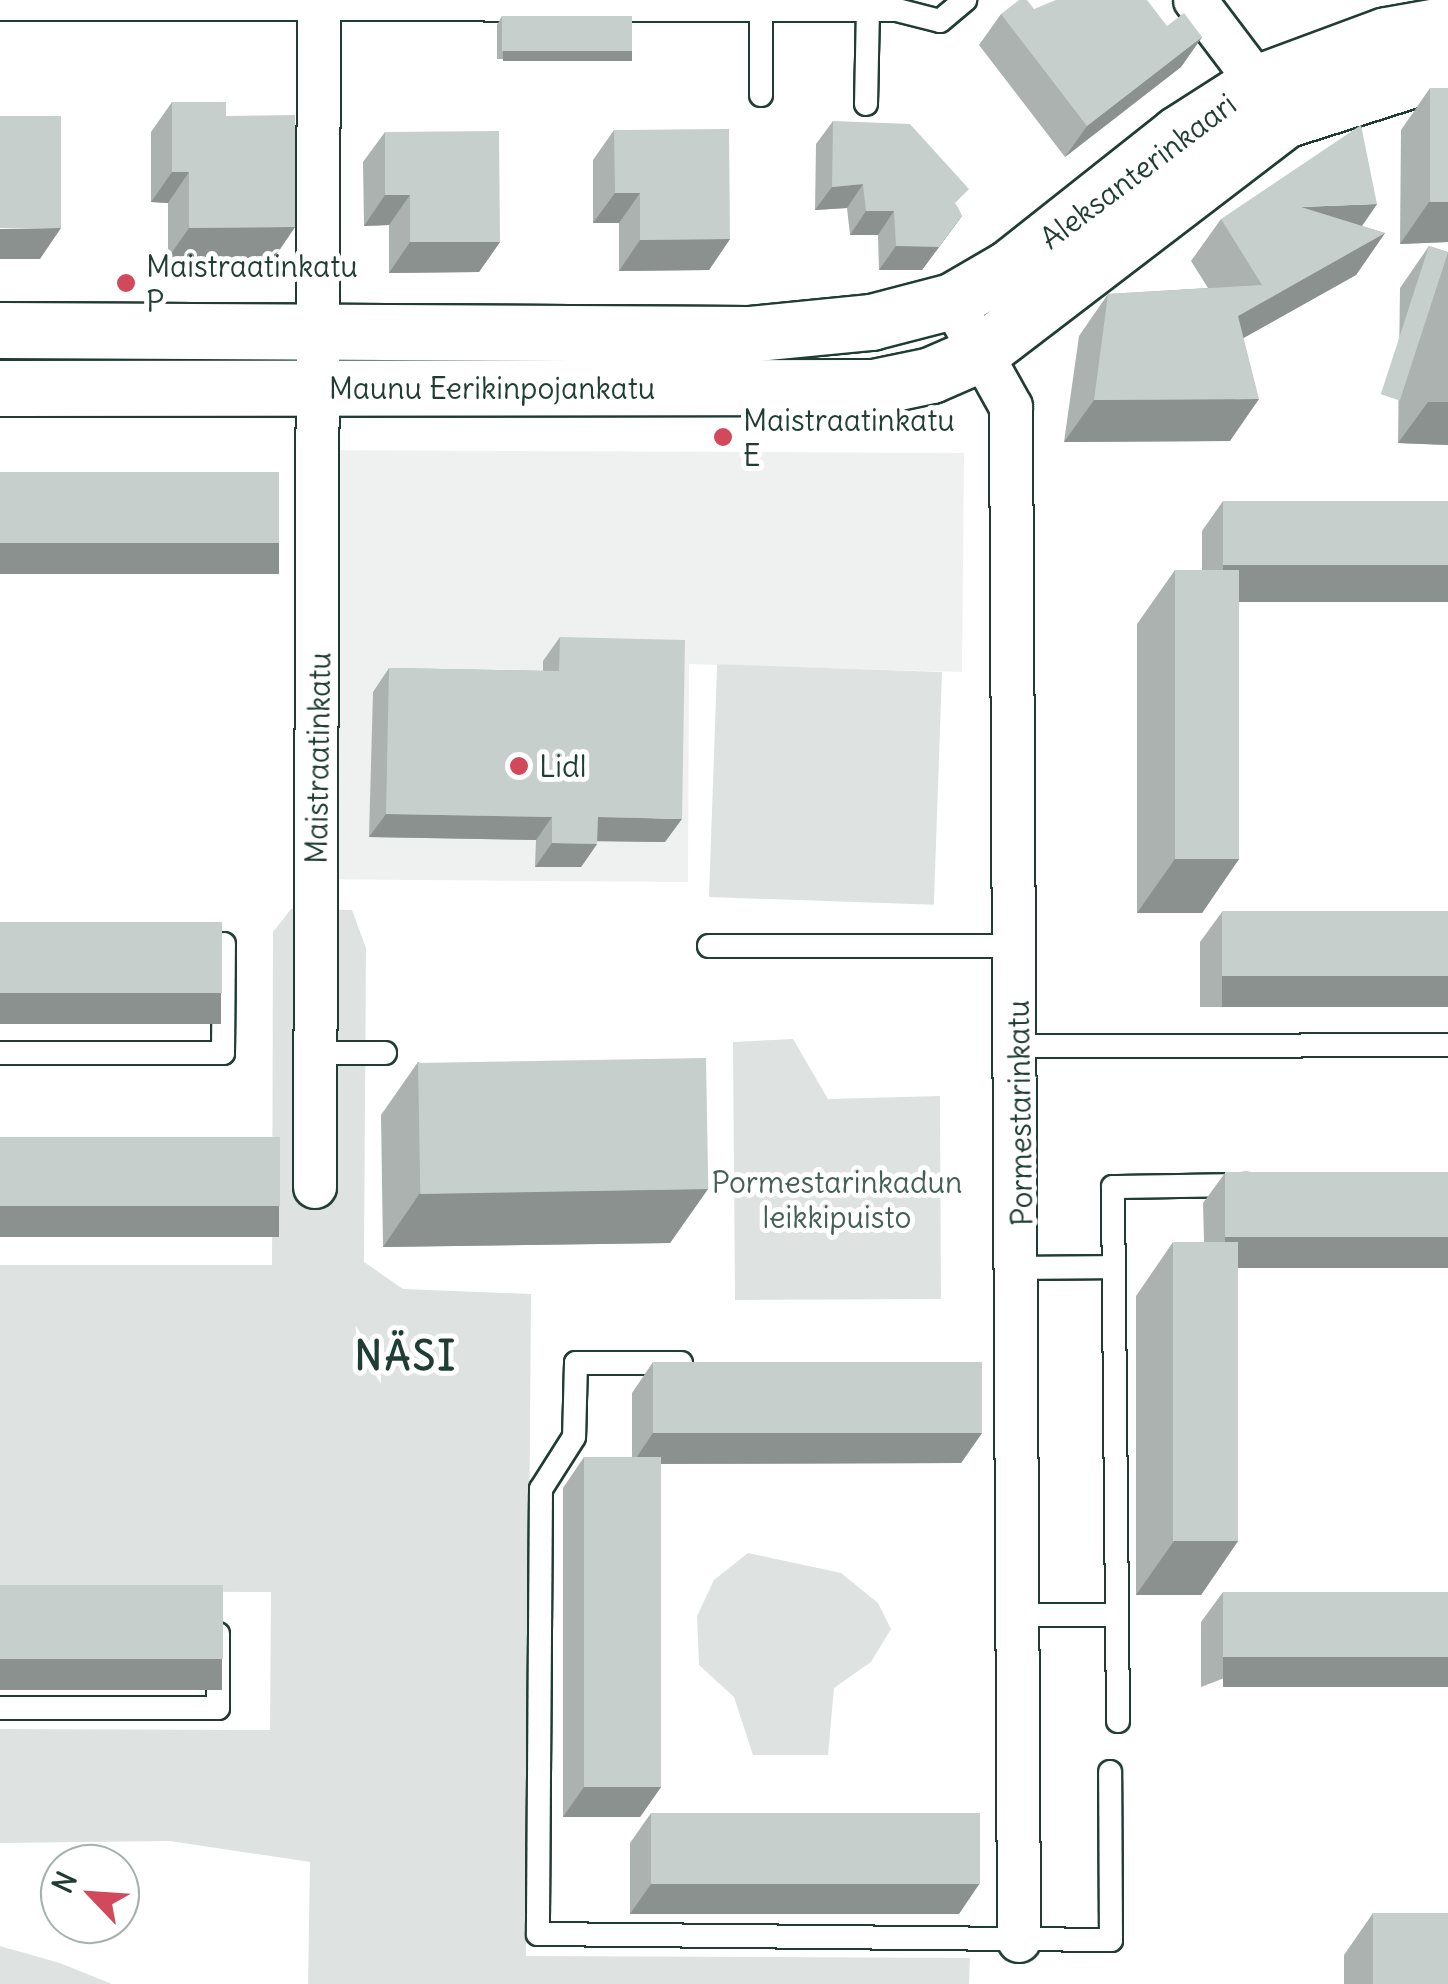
<!DOCTYPE html>
<meta charset="utf-8">
<style>
body{margin:0}
#map{position:relative;width:1448px;height:1984px;overflow:hidden;background:#fff;font-family:Delius,sans-serif}
div>[style]{position:absolute}
[style*='--x']{left:calc(var(--x)*1px);top:calc(var(--y)*1px);width:calc(var(--w)*1px);rotate:calc(var(--a)*1deg)}
.built>*{inset:0;background:#eef1f0}
.green>*{inset:0;background:#dee3e2;transform-origin:0 0}
.roads{filter:drop-shadow(2px 0 #1f3d34) drop-shadow(-2px 0 #1f3d34) drop-shadow(0 2px #1f3d34) drop-shadow(0 -2px #1f3d34)}
.service>*{height:22px;margin:-11px;padding:0 11px;transform-origin:11px;border-radius:11px;background:#fff}
.minor>*{height:42px;margin:-21px;padding:0 21px;transform-origin:21px;border-radius:21px;background:#fff}
.tertiary>*{height:55px;margin:-27.5px;padding:0 27.5px;transform-origin:27.5px;border-radius:27.5px;background:#fff}
.wall>*{inset:0;background:#abb2af}
.shaded-wall>*{inset:0;background:#8b918f;transform-origin:0 0}
.building>*{inset:0;background:#c7cfcc;transform-origin:0 0}
.dots>*{width:28px;height:28px;translate:-50% -50%;box-sizing:border-box;border:5px solid #fff;border-radius:50%}
span{translate:-50% -50%;white-space:nowrap;text-align:center;line-height:1.15;-webkit-text-stroke:10px #fff;paint-order:stroke}
.street-label{font-size:30px;color:#1f3d34}
.poi-label{font-size:30px;color:#1f3d34}
.left{translate:0 -50%;text-align:left}
.park-label{font-size:30px;color:#455e57}
.district-label{font-size:40px;color:#1f3d34;font-weight:700;letter-spacing:2.5px}
.north{position:absolute;left:40px;top:1844px;width:100px;height:100px;box-sizing:border-box;background:#fff;border:2px solid #a5b1ae;border-radius:50%;rotate:295deg;font-size:28px;font-weight:700;line-height:40px;text-align:center;color:#1f3d34}
.north::after{content:'';display:block;margin:auto;width:35px;height:45px;background:#d1495b;clip-path:polygon(50% 0,100% 100%,50% 72%,0 100%)}
</style>
<div id="map">
<div class="built">
<div style="clip-path:polygon(299px 450px,964px 453px,962px 672px,689px 664px,688px 882px,294px 879px)"></div>
</div>
<div class="green">
<div style="left:942px;top:672px;width:233px;height:225px;rotate:92deg"></div>
<div style="clip-path:polygon(291px 909px,352px 910px,366px 948px,364px 1262px,403px 1289px,531px 1294px,526px 1956px,970px 1958px,969px 1984px,308px 1984px,310px 1862px,170px 1841px,0 1843px,0 1729px,270px 1730px,271px 1592px,0 1591px,0 1265px,272px 1265px,273px 932px)"></div>
<div style="clip-path:polygon(793px 1039px,828px 1099px,940px 1096px,941px 1299px,735px 1300px,733px 1042px)"></div>
<div style="clip-path:polygon(748px 1553px,841px 1573px,878px 1603px,891px 1629px,871px 1662px,834px 1688px,828px 1755px,753px 1755px,734px 1697px,699px 1665px,697px 1616px,714px 1580px)"></div>
<div style="clip-path:polygon(0 1946px,60px 1963px,112px 1984px,0 1984px)"></div>
</div>
<div class="roads">
<div class="service">
<div style="--x:0;--y:9;--w:897;--a:0.06"></div>
<div style="--x:897;--y:10;--w:44;--a:14.3"></div>
<div style="--x:940;--y:21;--w:33;--a:-40"></div>
<div style="--x:761;--y:10;--w:85;--a:90"></div>
<div style="--x:866;--y:104;--w:94;--a:-88.8"></div>
<div style="--x:709;--y:946;--w:309;--a:0"></div>
<div style="--x:1019;--y:1046;--w:429;--a:-0.1"></div>
<div style="--x:0;--y:1053;--w:223;--a:0"></div>
<div style="--x:223;--y:1053;--w:109;--a:-89.5"></div>
<div style="--x:316;--y:1053;--w:69;--a:0"></div>
<div style="--x:1021;--y:1268;--w:93;--a:-0.6"></div>
<div style="--x:681;--y:1363;--w:105;--a:180"></div>
<div style="--x:576;--y:1363;--w:74;--a:91.5"></div>
<div style="--x:574;--y:1437;--w:62;--a:122.4"></div>
<div style="--x:541;--y:1489;--w:445;--a:90.4"></div>
<div style="--x:538;--y:1934;--w:573;--a:0.6"></div>
<div style="--x:1111;--y:1940;--w:168;--a:-90.3"></div>
<div style="--x:1020;--y:1615;--w:97;--a:0"></div>
<div style="--x:0;--y:1708;--w:218;--a:0"></div>
<div style="--x:218;--y:1708;--w:74;--a:-90"></div>
<div style="--x:1118;--y:1721;--w:534;--a:-90.54"></div>
<div style="--x:1113;--y:1187;--w:132;--a:-0.9"></div>
</div>
<div class="minor">
<div style="--x:1195;--y:0;--w:134;--a:52.9"></div>
<div style="--x:952;--y:301;--w:121;--a:60.9"></div>
<div style="--x:1011;--y:407;--w:1534;--a:89.7"></div>
<div style="--x:315;--y:1187;--w:1187;--a:-89.81"></div>
</div>
<div class="tertiary">
<div style="--x:0;--y:330;--w:748;--a:0.31"></div>
<div style="--x:748;--y:334;--w:124;--a:-5.6"></div>
<div style="--x:871;--y:322;--w:84;--a:-14.5"></div>
<div style="--x:952;--y:301;--w:66;--a:-30.1"></div>
<div style="--x:1009;--y:268;--w:216;--a:-38.4"></div>
<div style="--x:1178;--y:134;--w:96;--a:-32.7"></div>
<div style="--x:1259;--y:82;--w:135;--a:-20.3"></div>
<div style="--x:1386;--y:35;--w:63;--a:-10.1"></div>
<div style="--x:0;--y:388;--w:874;--a:-0.07"></div>
<div style="--x:874;--y:387;--w:58;--a:-11.9"></div>
<div style="--x:931;--y:375;--w:50;--a:-23.5"></div>
<div style="--x:977;--y:355;--w:387;--a:-37.4"></div>
<div style="--x:1284;--y:120;--w:172;--a:-17.6"></div>
</div>
</div>
<div class="wall">
<div style="clip-path:polygon(1034px 9px,1167px 26px,1202px 37px,1181px 67px,1065px 157px,979px 45px,1001px 14px)"></div>
<div style="clip-path:polygon(502px 16px,632px 51px,627px 59px,497px 59px,497px 25px)"></div>
<div style="clip-path:polygon(1430px 88px,1448px 88px,1448px 242px,1400px 244px,1401px 130px)"></div>
<div style="clip-path:polygon(172px 102px,226px 116px,295px 227px,274px 258px,168px 258px,168px 203px,151px 202px,151px 132px)"></div>
<div style="clip-path:polygon(833px 121px,957px 206px,962px 216px,922px 270px,879px 270px,878px 235px,850px 235px,847px 208px,815px 210px,816px 144px)"></div>
<div style="clip-path:polygon(614px 130px,730px 239px,709px 270px,619px 271px,619px 223px,593px 223px,593px 160px)"></div>
<div style="clip-path:polygon(385px 132px,500px 242px,479px 272px,389px 273px,389px 225px,364px 226px,363px 162px)"></div>
<div style="clip-path:polygon(1377px 204px,1362px 226px,1385px 233px,1356px 275px,1243px 338px,1230px 441px,1064px 442px,1079px 336px,1108px 294px,1208px 288px,1191px 261px,1221px 219px)"></div>
<div style="clip-path:polygon(1429px 246px,1448px 252px,1448px 445px,1398px 443px,1400px 288px)"></div>
<div style="clip-path:polygon(1223px 501px,1239px 596px,1239px 859px,1202px 913px,1137px 913px,1137px 624px,1175px 570px,1202px 570px,1202px 531px)"></div>
<div style="clip-path:polygon(560px 637px,665px 842px,597px 841px,597px 844px,581px 867px,535px 867px,536px 840px,369px 837px,373px 692px,389px 668px,543px 671px,543px 661px)"></div>
<div style="clip-path:polygon(1448px 911px,1448px 1007px,1200px 1007px,1200px 942px,1222px 912px)"></div>
<div style="clip-path:polygon(418px 1062px,708px 1189px,670px 1243px,383px 1247px,381px 1115px)"></div>
<div style="clip-path:polygon(1225px 1173px,1238px 1268px,1238px 1541px,1201px 1595px,1136px 1595px,1136px 1296px,1173px 1242px,1204px 1242px,1203px 1203px)"></div>
<div style="clip-path:polygon(653px 1362px,982px 1433px,961px 1463px,661px 1464px,661px 1787px,640px 1817px,563px 1817px,563px 1488px,584px 1457px,632px 1457px,632px 1393px)"></div>
<div style="clip-path:polygon(1223px 1592px,1448px 1592px,1201px 1687px,1201px 1622px)"></div>
<div style="clip-path:polygon(651px 1813px,959px 1914px,630px 1914px,630px 1843px)"></div>
<div style="clip-path:polygon(1373px 1913px,1448px 1984px,1344px 1984px,1344px 1955px)"></div>
</div>
<div class="shaded-wall">
<div style="clip-path:polygon(1202px 37px,1181px 67px,1065px 157px,1087px 126px)"></div>
<div style="left:503px;top:51px;width:129px;height:10px"></div>
<div style="clip-path:polygon(172px 172px,189px 172px,168px 203px,151px 202px)"></div>
<div style="clip-path:polygon(863px 184px,847px 208px,815px 210px,832px 187px)"></div>
<div style="clip-path:polygon(615px 193px,640px 193px,619px 223px,593px 223px)"></div>
<div style="clip-path:polygon(385px 195px,410px 195px,389px 225px,364px 226px)"></div>
<div style="clip-path:polygon(1448px 201px,1448px 242px,1400px 244px,1429px 202px)"></div>
<div style="clip-path:polygon(1377px 204px,1348px 246px,1301px 207px)"></div>
<div style="clip-path:polygon(866px 211px,894px 211px,878px 235px,850px 235px)"></div>
<div style="clip-path:polygon(962px 216px,922px 270px,879px 270px,896px 246px)"></div>
<div style="clip-path:polygon(295px 227px,274px 258px,168px 258px,189px 228px)"></div>
<div style="clip-path:polygon(61px 228px,40px 259px,0 259px,0 229px)"></div>
<div style="clip-path:polygon(1385px 233px,1356px 275px,1208px 358px,1238px 316px)"></div>
<div style="clip-path:polygon(730px 239px,709px 270px,619px 271px,640px 240px)"></div>
<div style="clip-path:polygon(410px 242px,500px 242px,479px 272px,389px 273px)"></div>
<div style="clip-path:polygon(1259px 399px,1230px 441px,1064px 442px,1094px 400px)"></div>
<div style="clip-path:polygon(1428px 402px,1448px 402px,1448px 445px,1398px 443px)"></div>
<div style="left:0;top:543px;width:279px;height:31px"></div>
<div style="left:1223px;top:565px;width:225px;height:37px"></div>
<div style="clip-path:polygon(386px 814px,552px 817px,536px 840px,369px 837px)"></div>
<div style="clip-path:polygon(598px 817px,682px 819px,665px 842px,581px 841px)"></div>
<div style="clip-path:polygon(552px 843px,597px 844px,581px 867px,535px 867px)"></div>
<div style="clip-path:polygon(1175px 859px,1239px 859px,1202px 913px,1137px 913px)"></div>
<div style="left:1448px;top:976px;width:31px;height:226px;rotate:90deg"></div>
<div style="left:0;top:993px;width:221px;height:31px"></div>
<div style="clip-path:polygon(708px 1189px,670px 1243px,383px 1247px,420px 1193px)"></div>
<div style="left:0;top:1206px;width:279px;height:31px"></div>
<div style="left:1448px;top:1237px;width:31px;height:223px;rotate:90deg"></div>
<div style="clip-path:polygon(653px 1433px,982px 1433px,961px 1463px,632px 1464px)"></div>
<div style="clip-path:polygon(1174px 1541px,1238px 1541px,1201px 1595px,1136px 1595px)"></div>
<div style="left:1448px;top:1656px;width:31px;height:225px;rotate:90deg"></div>
<div style="left:0;top:1659px;width:222px;height:31px"></div>
<div style="clip-path:polygon(584px 1787px,661px 1787px,640px 1817px,563px 1817px)"></div>
<div style="clip-path:polygon(980px 1883px,959px 1914px,630px 1914px,651px 1884px)"></div>
</div>
<div class="building">
<div style="clip-path:polygon(1019px 0,1027px 0,1034px 9px,1056px 0,1147px 0,1167px 26px,1184px 13px,1202px 37px,1087px 126px,1001px 14px)"></div>
<div style="left:502px;top:16px;width:130px;height:35px"></div>
<div style="left:1430px;top:88px;width:18px;height:114px"></div>
<div style="clip-path:polygon(172px 102px,226px 102px,226px 116px,295px 115px,295px 227px,189px 228px,189px 172px,172px 172px)"></div>
<div style="left:61px;top:116px;width:112px;height:61px;rotate:90deg"></div>
<div style="clip-path:polygon(833px 121px,910px 124px,969px 189px,955px 203px,962px 216px,939px 247px,896px 246px,894px 211px,866px 211px,863px 184px,832px 187px)"></div>
<div style="clip-path:polygon(1361px 125px,1377px 204px,1301px 207px,1385px 233px,1238px 316px,1259px 399px,1094px 400px,1108px 294px,1262px 285px,1221px 219px)"></div>
<div style="clip-path:polygon(729px 129px,730px 239px,640px 240px,640px 193px,615px 193px,614px 130px)"></div>
<div style="clip-path:polygon(499px 131px,500px 242px,410px 242px,410px 195px,385px 195px,385px 132px)"></div>
<div style="left:1429px;top:246px;width:20px;height:156px;rotate:18deg"></div>
<div style="left:0;top:472px;width:279px;height:71px"></div>
<div style="left:1223px;top:501px;width:225px;height:64px"></div>
<div style="left:1175px;top:570px;width:64px;height:289px"></div>
<div style="clip-path:polygon(560px 637px,685px 640px,682px 819px,598px 817px,597px 844px,552px 843px,552px 817px,386px 814px,389px 668px,559px 671px)"></div>
<div style="left:1448px;top:911px;width:65px;height:226px;rotate:90deg"></div>
<div style="left:0;top:922px;width:222px;height:71px"></div>
<div style="left:706px;top:1058px;width:131px;height:288px;rotate:89deg"></div>
<div style="left:0;top:1137px;width:280px;height:69px"></div>
<div style="left:1448px;top:1172px;width:65px;height:223px;rotate:90deg"></div>
<div style="left:1173px;top:1242px;width:65px;height:299px"></div>
<div style="left:653px;top:1362px;width:329px;height:71px"></div>
<div style="left:584px;top:1457px;width:77px;height:330px"></div>
<div style="left:0;top:1585px;width:223px;height:74px"></div>
<div style="left:1223px;top:1592px;width:225px;height:65px"></div>
<div style="left:651px;top:1813px;width:329px;height:71px"></div>
<div style="left:1373px;top:1913px;width:75px;height:71px"></div>
</div>
<div class="dots">
<div style="left:126px;top:283px;background:#d1495b"></div>
<div style="left:723px;top:437px;background:#d1495b"></div>
<div style="left:519px;top:766px;background:#d1495b"></div>
</div>
<div class="street-label">
<span style="left:1138px;top:171px;rotate:-37deg">Aleksanterinkaari</span>
<span style="left:492px;top:388px">Maunu Eerikinpojankatu</span>
<span style="left:318px;top:758px;rotate:-89deg">Maistraatinkatu</span>
<span style="left:1020px;top:1113px;rotate:-91deg">Pormestarinkatu</span>
</div>
<div class="poi-label">
<span class="left" style="left:146px;top:283px">Maistraatinkatu<br>P</span>
<span class="left" style="left:743px;top:437px">Maistraatinkatu<br>E</span>
<span class="left" style="left:539px;top:766px">Lidl</span>
</div>
<div class="park-label">
<span style="left:837px;top:1199px">Pormestarinkadun<br>leikkipuisto</span>
</div>
<div class="district-label">
<span style="left:406px;top:1356px">NÄSI</span>
</div>
<div class="north">N</div>
</div>
